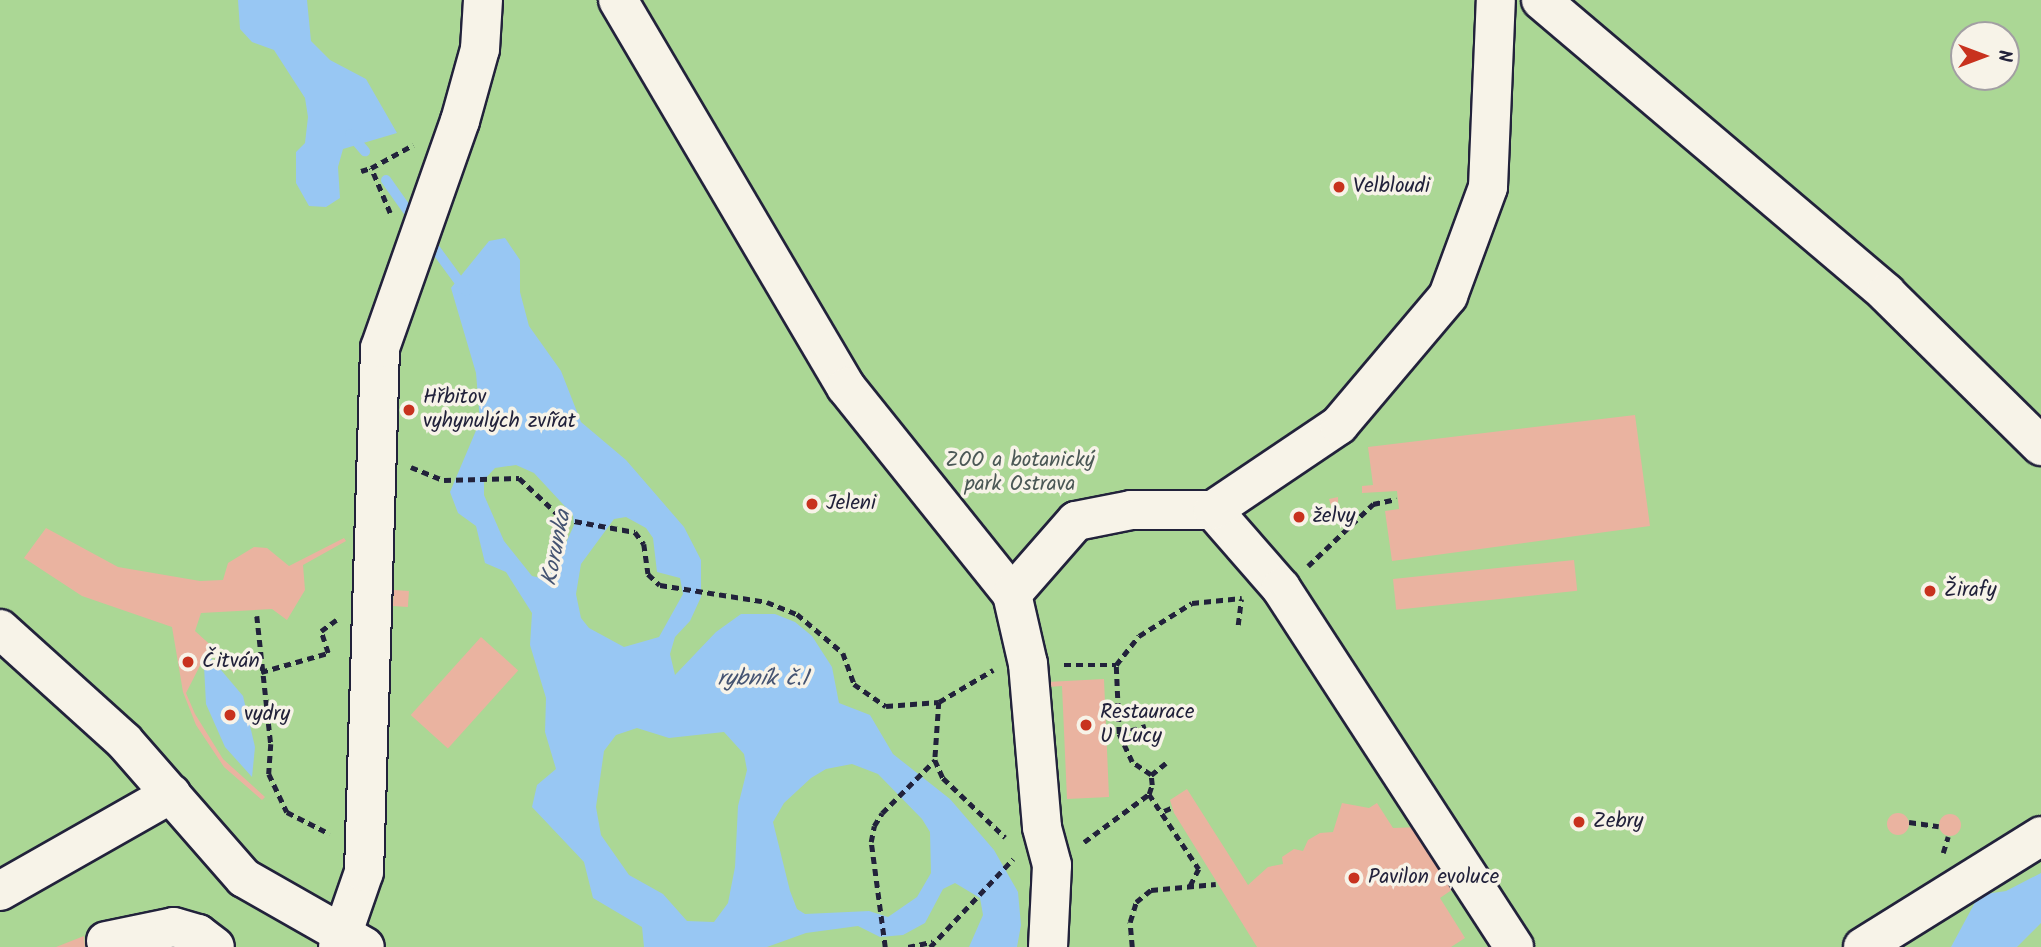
<!DOCTYPE html>
<meta charset="utf-8">
<style>
body{margin:0}
#map{position:relative;width:2041px;height:947px;overflow:hidden;background:#f7f3e8;font-family:Kalam,sans-serif}
div>[style]{position:absolute}
[style*='--x']{left:calc(var(--x)*1px);top:calc(var(--y)*1px);width:calc(var(--w)*1px);rotate:calc(var(--a)*1deg)}
.green>*{inset:0;background:#abd795}
.water>*{inset:0;background:#98c7f3}
.stream>*{height:10px;margin:-5px;padding:0 5px;transform-origin:5px;border-radius:5px;background:#98c7f3}
.building>*{inset:0;background:#eab3a0;transform-origin:0 0}
.round{border-radius:50%}
.path>*{height:4.5px;margin-top:-2.25px;transform-origin:0;background:repeating-linear-gradient(90deg,#22223b 0 7px,transparent 0 12px)}
.roads{filter:drop-shadow(2px 0 #22223b) drop-shadow(-2px 0 #22223b) drop-shadow(0 2px #22223b) drop-shadow(0 -2px #22223b)}
.minor>*{height:38px;margin:-19px;padding:0 19px;transform-origin:19px;border-radius:19px;background:#f7f3e8}
.dots>*{width:19px;height:19px;translate:-50% -50%;box-sizing:border-box;border:4px solid #f7f3e8;border-radius:50%}
span{translate:-50% -50%;white-space:nowrap;text-align:center;line-height:1.15;-webkit-text-stroke:7px #f7f3e8;paint-order:stroke}
.poi-label{font-size:21px;color:#22223b}
.left{translate:0 -50%;text-align:left}
.park-label{font-size:21px;color:#4b5856}
.water-label{font-size:23px;color:#455472;font-style:italic}
.north{position:absolute;left:1950px;top:21px;width:70px;height:70px;box-sizing:border-box;background:#f7f3e8;border:2px solid #a29fa3;border-radius:50%;rotate:90deg;font-size:19px;font-weight:700;line-height:28px;text-align:center;color:#22223b}
.north::after{content:'';display:block;margin:auto;width:24px;height:32px;background:#c8321e;clip-path:polygon(50% 0,100% 100%,50% 72%,0 100%)}
</style>
<div id="map">
<div class="green">
<div style="clip-path:polygon(evenodd,0 0,2041px 0,2041px 947px,0 947px,0 0,1964px 35px,2006px 35px,2006px 77px,1964px 77px,1964px 35px)"></div>
</div>
<div class="water">
<div style="clip-path:polygon(238px 0,307px 0,311px 41px,330px 60px,366px 79px,397px 133px,343px 149px,338px 167px,340px 198px,326px 207px,309px 206px,296px 183px,296px 152px,305px 143px,308px 117px,305px 98px,274px 50px,252px 42px,240px 29px)"></div>
<div style="clip-path:polygon(evenodd,505px 238px,520px 260px,520px 292px,529px 326px,561px 371px,581px 422px,626px 460px,684px 527px,701px 560px,701px 597px,690px 621px,675px 637px,670px 654px,675px 675px,716px 632px,741px 614px,775px 614px,795px 622px,812px 636px,832px 667px,839px 703px,870px 715px,893px 754px,950px 799px,994px 850px,1018px 892px,1021px 925px,1017px 947px,969px 947px,983px 915px,980px 898px,955px 883px,943px 889px,925px 923px,903px 935px,880px 937px,858px 926px,806px 933px,767px 947px,644px 947px,642px 927px,593px 898px,584px 862px,532px 807px,537px 785px,556px 769px,545px 732px,546px 698px,530px 645px,532px 613px,506px 572px,485px 563px,476px 526px,458px 513px,450px 492px,480px 421px,476px 373px,451px 288px,489px 241px,505px 238px,516px 465px,534px 473px,573px 515px,574px 525px,554px 570px,545px 579px,532px 576px,504px 541px,484px 495px,484px 480px,495px 468px,516px 465px,505px 238px,626px 517px,646px 528px,653px 538px,657px 572px,680px 578px,683px 594px,659px 637px,624px 647px,589px 628px,581px 618px,576px 594px,581px 564px,614px 519px,626px 517px,505px 238px,637px 728px,669px 738px,724px 732px,744px 754px,747px 770px,738px 806px,735px 867px,728px 903px,714px 922px,687px 921px,663px 894px,629px 875px,601px 835px,596px 807px,604px 751px,616px 735px,637px 728px,505px 238px,852px 764px,878px 774px,922px 819px,930px 832px,931px 873px,917px 897px,888px 917px,869px 911px,805px 914px,797px 909px,790px 891px,773px 822px,784px 803px,811px 778px,826px 769px,852px 764px)"></div>
<div style="clip-path:polygon(210px 657px,243px 696px,255px 747px,252px 777px,225px 747px,206px 704px,204px 666px)"></div>
<div style="clip-path:polygon(2041px 873px,2041px 923px,2017px 947px,1951px 947px,1979px 895px,2006px 891px)"></div>
</div>
<div class="stream">
<div style="--x:350;--y:134;--w:23;--a:49"></div>
<div style="--x:386;--y:180;--w:50;--a:54.7"></div>
<div style="--x:428;--y:239;--w:64;--a:53.8"></div>
</div>
<div class="building">
<div style="clip-path:polygon(1635px 415px,1650px 526px,1392px 561px,1385px 511px,1399px 509px,1397px 491px,1362px 493px,1362px 486px,1373px 485px,1368px 447px)"></div>
<div style="clip-path:polygon(1338px 497px,1338px 510px,1333px 513px,1329px 499px)"></div>
<div style="clip-path:polygon(46px 528px,118px 567px,200px 581px,223px 580px,228px 563px,254px 547px,267px 548px,289px 566px,344px 538px,346px 541px,303px 565px,305px 590px,287px 620px,272px 609px,201px 613px,195px 631px,237px 669px,233px 672px,210px 646px,186px 693px,195px 714px,223px 759px,265px 797px,262px 800px,224px 767px,196px 725px,183px 692px,172px 627px,82px 596px,24px 558px)"></div>
<div style="left:1574px;top:560px;width:31px;height:182px;rotate:84deg"></div>
<div style="left:394px;top:590px;width:15px;height:16px;rotate:4deg"></div>
<div style="left:481px;top:637px;width:50px;height:105px;rotate:42deg"></div>
<div style="clip-path:polygon(1104px 679px,1109px 797px,1067px 799px,1062px 686px,1047px 687px,1047px 682px)"></div>
<div style="clip-path:polygon(1187px 789px,1248px 885px,1268px 867px,1283px 864px,1282px 857px,1294px 849px,1303px 851px,1308px 840px,1320px 833px,1333px 832px,1342px 803px,1369px 808px,1377px 803px,1393px 828px,1420px 827px,1456px 887px,1440px 898px,1465px 938px,1451px 947px,1257px 947px,1174px 813px,1170px 800px)"></div>
<div class="round" style="left:1887px;top:813px;width:22px;height:22px"></div>
<div class="round" style="left:1939px;top:814px;width:22px;height:22px"></div>
<div style="clip-path:polygon(84px 936px,85px 947px,56px 947px)"></div>
</div>
<div class="path">
<div style="--x:361;--y:171;--w:10;--a:-17"></div>
<div style="--x:390;--y:213;--w:49;--a:-112.9"></div>
<div style="--x:371;--y:168;--w:48;--a:-28.7"></div>
<div style="--x:411;--y:467;--w:35;--a:22"></div>
<div style="--x:444;--y:480;--w:75;--a:-1.5"></div>
<div style="--x:519;--y:478;--w:60;--a:43"></div>
<div style="--x:563;--y:519;--w:73;--a:10.2"></div>
<div style="--x:635;--y:532;--w:15;--a:53"></div>
<div style="--x:644;--y:544;--w:30;--a:82"></div>
<div style="--x:648;--y:574;--w:16;--a:43"></div>
<div style="--x:660;--y:585;--w:108;--a:9"></div>
<div style="--x:767;--y:602;--w:32;--a:22"></div>
<div style="--x:797;--y:614;--w:60;--a:40.3"></div>
<div style="--x:843;--y:653;--w:33;--a:70"></div>
<div style="--x:854;--y:684;--w:39;--a:35"></div>
<div style="--x:886;--y:706;--w:53;--a:-4.3"></div>
<div style="--x:939;--y:702;--w:58;--a:93.9"></div>
<div style="--x:935;--y:760;--w:20;--a:66"></div>
<div style="--x:943;--y:778;--w:86;--a:43.6"></div>
<div style="--x:1308;--y:566;--w:90;--a:-43.6"></div>
<div style="--x:1373;--y:504;--w:24;--a:-12"></div>
<div style="--x:257;--y:616;--w:129;--a:83.8"></div>
<div style="--x:271;--y:744;--w:30;--a:94"></div>
<div style="--x:269;--y:774;--w:42;--a:64.7"></div>
<div style="--x:287;--y:812;--w:48;--a:27.1"></div>
<div style="--x:1238;--y:625;--w:26;--a:-83"></div>
<div style="--x:1064;--y:665;--w:52;--a:0"></div>
<div style="--x:261;--y:672;--w:70;--a:-15.8"></div>
<div style="--x:328;--y:653;--w:23;--a:-108"></div>
<div style="--x:321;--y:631;--w:19;--a:-36"></div>
<div style="--x:939;--y:702;--w:63;--a:-30.7"></div>
<div style="--x:1119;--y:734;--w:28;--a:-17"></div>
<div style="--x:1151;--y:775;--w:19;--a:-39"></div>
<div style="--x:1149;--y:794;--w:90;--a:56.3"></div>
<div style="--x:1199;--y:869;--w:20;--a:117"></div>
<div style="--x:1164;--y:811;--w:10;--a:-24"></div>
<div style="--x:1909;--y:822;--w:30;--a:8"></div>
<div style="--x:1084;--y:842;--w:81;--a:-36.4"></div>
<div style="--x:1149;--y:794;--w:9;--a:-72"></div>
<div style="--x:1152;--y:785;--w:10;--a:-96"></div>
<div style="--x:1151;--y:775;--w:23;--a:-146"></div>
<div style="--x:1132;--y:762;--w:31;--a:-115"></div>
<div style="--x:1119;--y:734;--w:69;--a:-92.5"></div>
<div style="--x:1116;--y:665;--w:37;--a:-52"></div>
<div style="--x:1139;--y:636;--w:62;--a:-31.9"></div>
<div style="--x:1192;--y:603;--w:50;--a:-5.7"></div>
<div style="--x:1943;--y:853;--w:17;--a:-73"></div>
<div style="--x:885;--y:947;--w:106;--a:-97.6"></div>
<div style="--x:871;--y:842;--w:16;--a:-79"></div>
<div style="--x:874;--y:826;--w:15;--a:-58"></div>
<div style="--x:882;--y:813;--w:75;--a:-45"></div>
<div style="--x:908;--y:947;--w:25;--a:-12"></div>
<div style="--x:930;--y:947;--w:121;--a:-46.7"></div>
<div style="--x:1132;--y:947;--w:25;--a:-95"></div>
<div style="--x:1130;--y:922;--w:21;--a:-73"></div>
<div style="--x:1136;--y:902;--w:19;--a:-39"></div>
<div style="--x:1151;--y:890;--w:65;--a:-5.3"></div>
</div>
<div class="roads">
<div class="minor">
<div style="--x:618;--y:0;--w:449;--a:59.5"></div>
<div style="--x:846;--y:387;--w:265;--a:51.3"></div>
<div style="--x:1541;--y:0;--w:453;--a:40.3"></div>
<div style="--x:1886;--y:293;--w:218;--a:44.6"></div>
<div style="--x:1213;--y:510;--w:103;--a:48.9"></div>
<div style="--x:1281;--y:588;--w:428;--a:57"></div>
<div style="--x:0;--y:629;--w:167;--a:42.1"></div>
<div style="--x:124;--y:741;--w:182;--a:48.8"></div>
<div style="--x:244;--y:878;--w:139;--a:29.7"></div>
<div style="--x:0;--y:891;--w:197;--a:-29.6"></div>
<div style="--x:106;--y:941;--w:69;--a:-11.6"></div>
<div style="--x:174;--y:927;--w:25;--a:16"></div>
<div style="--x:198;--y:934;--w:21;--a:37"></div>
<div style="--x:338;--y:947;--w:79;--a:-70.9"></div>
<div style="--x:364;--y:872;--w:524;--a:-88.25"></div>
<div style="--x:380;--y:348;--w:241;--a:-70.6"></div>
<div style="--x:460;--y:121;--w:75;--a:-74.5"></div>
<div style="--x:480;--y:49;--w:49;--a:-86.5"></div>
<div style="--x:1048;--y:947;--w:82;--a:-87.2"></div>
<div style="--x:1052;--y:865;--w:39;--a:-105"></div>
<div style="--x:1042;--y:827;--w:164;--a:-94.9"></div>
<div style="--x:1028;--y:664;--w:72;--a:-102.9"></div>
<div style="--x:1012;--y:594;--w:97;--a:-48.8"></div>
<div style="--x:1076;--y:521;--w:56;--a:-11.3"></div>
<div style="--x:1131;--y:510;--w:82;--a:0"></div>
<div style="--x:1213;--y:510;--w:152;--a:-34"></div>
<div style="--x:1339;--y:425;--w:169;--a:-49.8"></div>
<div style="--x:1448;--y:296;--w:116;--a:-69.8"></div>
<div style="--x:1488;--y:187;--w:187;--a:-87.6"></div>
<div style="--x:1863;--y:947;--w:210;--a:-31.9"></div>
</div>
</div>
<div class="dots">
<div style="left:1339px;top:187px;background:#c8321e"></div>
<div style="left:409px;top:410px;background:#c8321e"></div>
<div style="left:812px;top:504px;background:#c8321e"></div>
<div style="left:1299px;top:517px;background:#c8321e"></div>
<div style="left:1930px;top:591px;background:#c8321e"></div>
<div style="left:188px;top:662px;background:#c8321e"></div>
<div style="left:230px;top:715px;background:#c8321e"></div>
<div style="left:1086px;top:725px;background:#c8321e"></div>
<div style="left:1579px;top:822px;background:#c8321e"></div>
<div style="left:1354px;top:878px;background:#c8321e"></div>
</div>
<div class="poi-label">
<span class="left" style="left:1353px;top:187px">Velbloudi</span>
<span class="left" style="left:423px;top:410px">Hřbitov<br>vyhynulých zvířat</span>
<span class="left" style="left:826px;top:504px">Jeleni</span>
<span class="left" style="left:1313px;top:517px">želvy</span>
<span class="left" style="left:1944px;top:591px">Žirafy</span>
<span class="left" style="left:202px;top:662px">Čitván</span>
<span class="left" style="left:1100px;top:725px">Restaurace<br>U Lucy</span>
<span class="left" style="left:244px;top:715px">vydry</span>
<span class="left" style="left:1593px;top:822px">Zebry</span>
<span class="left" style="left:1368px;top:878px">Pavilon evoluce</span>
</div>
<div class="park-label">
<span style="left:1020px;top:473px">ZOO a botanický<br>park Ostrava</span>
</div>
<div class="water-label">
<span style="left:557px;top:548px;rotate:-79deg">Korunka</span>
<span style="left:763px;top:679px">rybník č.1</span>
</div>
<div class="north">N</div>
</div>
